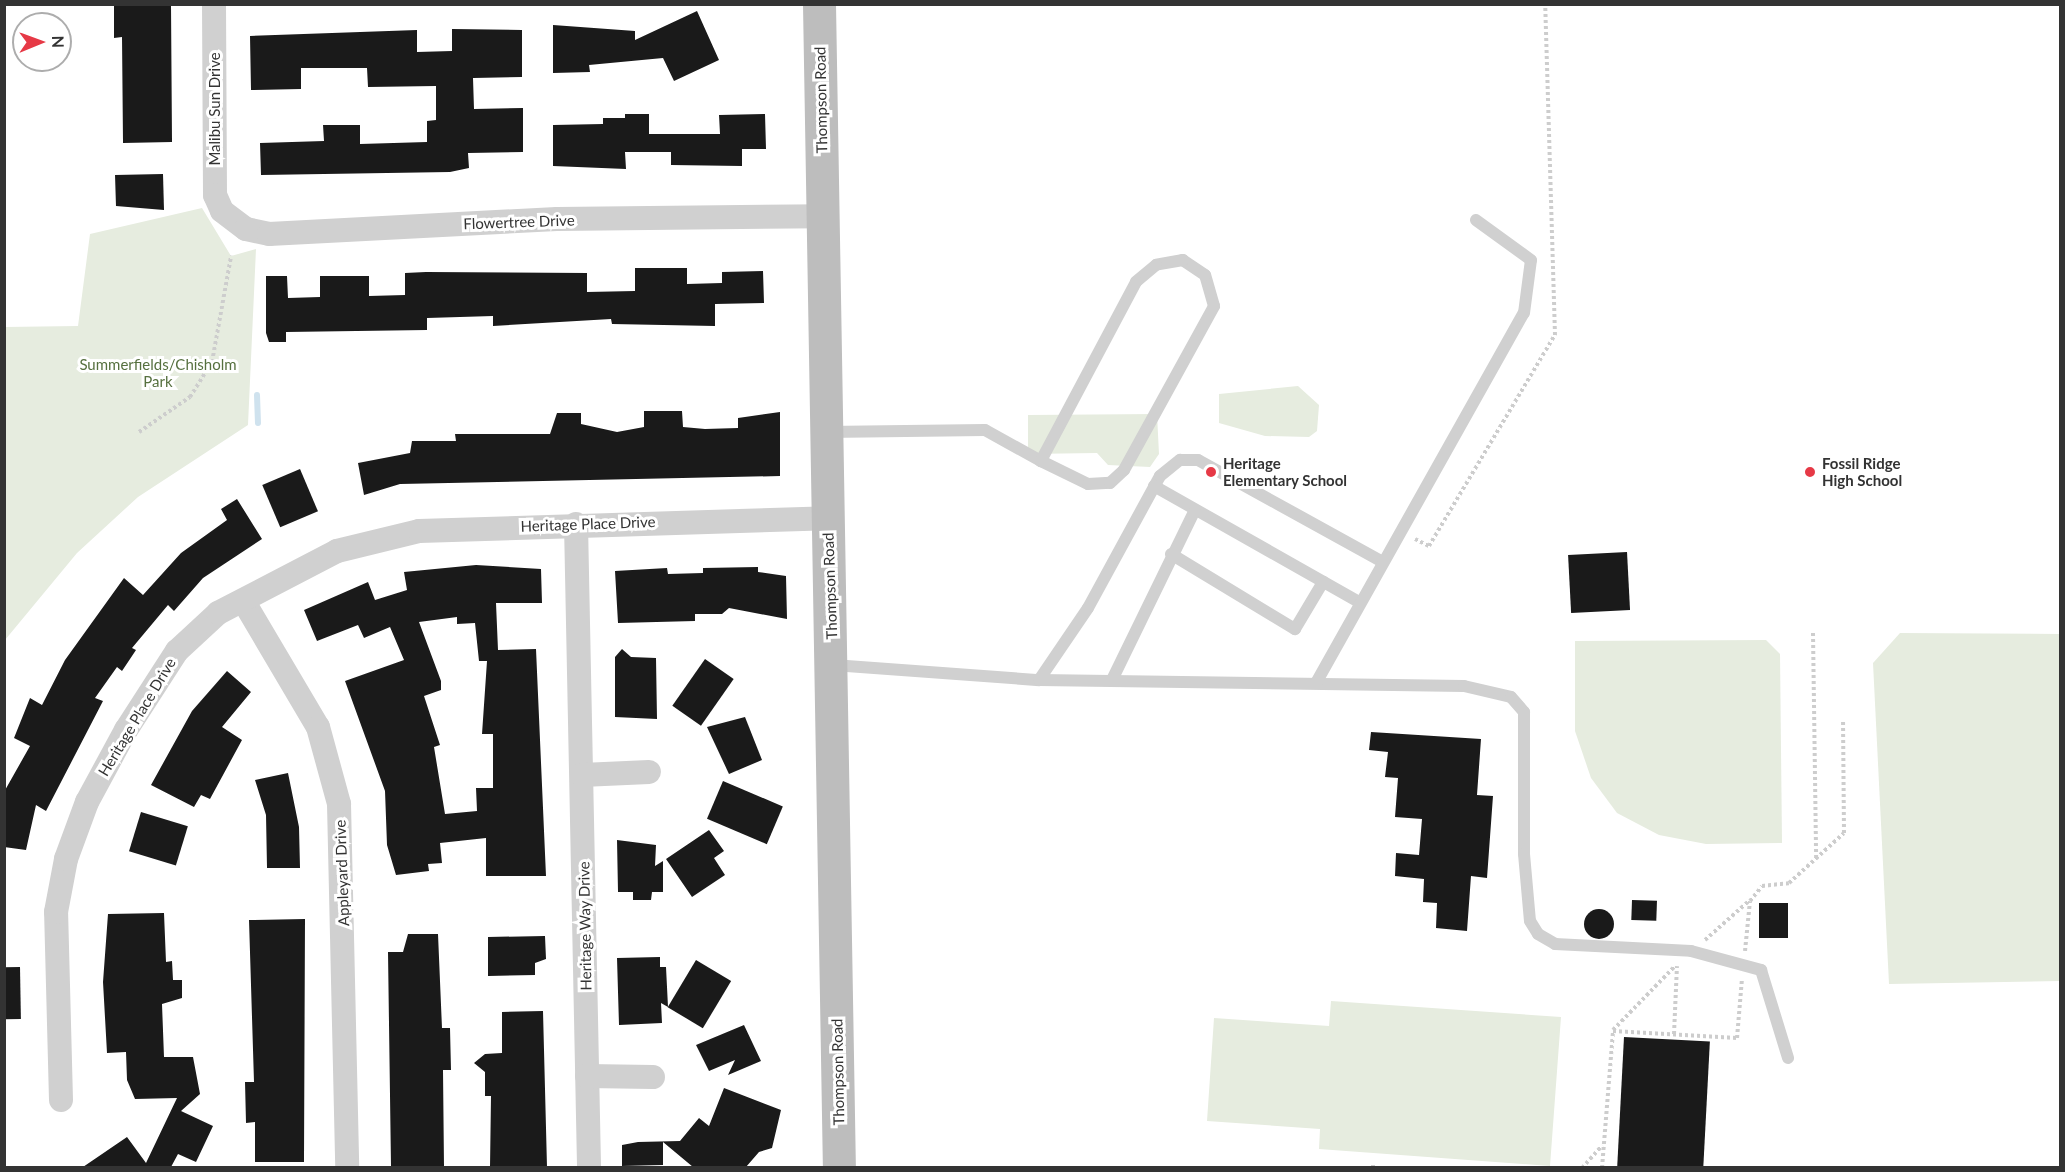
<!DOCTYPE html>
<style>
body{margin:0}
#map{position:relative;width:2065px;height:1172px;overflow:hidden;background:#fff;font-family:Lato,sans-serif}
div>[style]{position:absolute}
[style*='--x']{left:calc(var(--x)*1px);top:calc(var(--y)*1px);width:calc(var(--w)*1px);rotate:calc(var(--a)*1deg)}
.green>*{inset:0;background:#e6ecdf}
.stream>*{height:6px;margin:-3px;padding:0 3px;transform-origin:3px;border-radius:3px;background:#cfe2ee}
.building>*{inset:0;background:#1a1a1a;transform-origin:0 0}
.round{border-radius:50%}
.path>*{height:4px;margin-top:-2px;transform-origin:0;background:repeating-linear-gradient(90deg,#cdcdcd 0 3px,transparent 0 6px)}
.lane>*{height:12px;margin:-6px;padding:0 6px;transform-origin:6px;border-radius:6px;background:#d0d0d0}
.street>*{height:24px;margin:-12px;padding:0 12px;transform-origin:12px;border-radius:12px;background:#d0d0d0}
.secondary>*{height:33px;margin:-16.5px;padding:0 16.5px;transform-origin:16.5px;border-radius:16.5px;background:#bdbdbd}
.dots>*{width:16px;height:16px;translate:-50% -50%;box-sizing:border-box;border:3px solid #fff;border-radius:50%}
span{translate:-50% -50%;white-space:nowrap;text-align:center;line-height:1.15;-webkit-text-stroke:6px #fff;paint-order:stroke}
.street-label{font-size:15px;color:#333}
.park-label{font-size:15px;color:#56703f}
.poi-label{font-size:15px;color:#333;font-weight:700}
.left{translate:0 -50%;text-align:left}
.frame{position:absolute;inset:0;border:6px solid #333;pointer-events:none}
.north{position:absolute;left:12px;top:12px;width:60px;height:60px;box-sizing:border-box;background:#fff;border:2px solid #adadad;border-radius:50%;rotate:89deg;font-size:16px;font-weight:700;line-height:24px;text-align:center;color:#333}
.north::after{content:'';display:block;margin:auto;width:21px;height:27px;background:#e63946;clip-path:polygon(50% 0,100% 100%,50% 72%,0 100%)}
</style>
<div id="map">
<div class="green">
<div style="clip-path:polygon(202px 208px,231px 256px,256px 249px,248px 425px,138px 497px,77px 553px,5px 640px,5px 327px,78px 326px,90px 234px)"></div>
<div style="clip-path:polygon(1298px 386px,1319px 405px,1317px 431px,1309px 437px,1265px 436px,1219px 423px,1219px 394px)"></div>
<div style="clip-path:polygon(1157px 414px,1159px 454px,1150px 467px,1108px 465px,1097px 453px,1028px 454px,1028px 415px)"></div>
<div style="clip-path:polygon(1900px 633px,2060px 634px,2060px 981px,1889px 984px,1873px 663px)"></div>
<div style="clip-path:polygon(1766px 640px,1780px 654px,1782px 843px,1706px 844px,1659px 835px,1617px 813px,1591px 778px,1575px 731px,1575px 641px)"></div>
<div style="clip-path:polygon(1331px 1001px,1561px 1017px,1550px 1166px,1319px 1149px,1320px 1129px,1207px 1121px,1214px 1018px,1329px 1026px)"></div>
</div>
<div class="stream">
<div style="--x:257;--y:395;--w:28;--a:88"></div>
</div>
<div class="building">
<div style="clip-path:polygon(114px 4px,171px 4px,172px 142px,123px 143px,122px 37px,114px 38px)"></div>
<div style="clip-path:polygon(697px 11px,719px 60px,674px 81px,663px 58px,589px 65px,590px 72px,553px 73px,553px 25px,635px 31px,635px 40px)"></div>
<div style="clip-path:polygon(452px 29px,522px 30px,522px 77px,473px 78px,474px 109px,523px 108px,523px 152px,468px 153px,469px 168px,450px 172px,261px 175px,260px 143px,324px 141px,323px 125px,360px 125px,360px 144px,427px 142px,427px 121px,436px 120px,436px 86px,368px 87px,367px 68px,301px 68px,301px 89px,251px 90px,250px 36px,417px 30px,417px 52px,452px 51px)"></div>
<div style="clip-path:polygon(625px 114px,649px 114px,649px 134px,720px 134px,719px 115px,765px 114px,766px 149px,742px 149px,742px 166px,671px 165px,671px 152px,625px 152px,626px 169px,553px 166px,553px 125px,603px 124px,603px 118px,625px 118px)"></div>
<div style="clip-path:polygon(163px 174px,164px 210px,116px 206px,115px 175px)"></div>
<div style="clip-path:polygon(635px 268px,687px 268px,687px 284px,722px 283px,722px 272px,763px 271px,764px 303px,715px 304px,715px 326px,612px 324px,611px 319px,493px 326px,493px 316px,427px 318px,427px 330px,286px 332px,286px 342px,269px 342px,266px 333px,266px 276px,287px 276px,288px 298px,320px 297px,320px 276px,369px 276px,369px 296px,405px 295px,405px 273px,426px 272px,587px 273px,587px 292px,635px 291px)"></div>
<div style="clip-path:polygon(644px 411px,682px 411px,683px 427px,705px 429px,738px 428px,738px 418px,780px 412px,780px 476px,400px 484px,364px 495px,358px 463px,410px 453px,412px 441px,456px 441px,455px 434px,550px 434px,557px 413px,581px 413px,581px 424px,617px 432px,644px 427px)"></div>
<div style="left:300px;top:469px;width:46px;height:41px;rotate:67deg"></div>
<div style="clip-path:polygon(237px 499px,262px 539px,203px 578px,174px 611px,168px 605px,132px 648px,136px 650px,122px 671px,117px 667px,95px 698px,103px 701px,46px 811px,36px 805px,26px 850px,4px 847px,4px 792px,30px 746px,14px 738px,30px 698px,42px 705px,65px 660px,124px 578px,143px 595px,181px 553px,227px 520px,221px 509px)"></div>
<div style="left:1627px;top:552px;width:58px;height:59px;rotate:87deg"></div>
<div style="clip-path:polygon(evenodd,476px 565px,541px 569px,542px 603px,496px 603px,498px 650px,536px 649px,546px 876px,486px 876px,486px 838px,440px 843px,442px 863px,428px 864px,429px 871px,396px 875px,387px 845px,385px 791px,345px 681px,404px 660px,390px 627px,364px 638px,358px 625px,317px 641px,304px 610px,368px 582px,375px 600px,407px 590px,404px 572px,476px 565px,457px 617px,457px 624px,475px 623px,479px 661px,487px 661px,482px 734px,493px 734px,493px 788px,476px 788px,477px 811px,445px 814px,434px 747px,440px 745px,424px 696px,441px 690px,441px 681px,419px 622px,457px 617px)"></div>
<div style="clip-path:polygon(758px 567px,758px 572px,786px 576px,787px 619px,729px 608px,722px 614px,695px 614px,695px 621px,618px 623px,615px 571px,667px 568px,668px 574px,703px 573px,703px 568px)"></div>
<div style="clip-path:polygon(622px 649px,631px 657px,656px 658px,657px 719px,615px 717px,615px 657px)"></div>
<div style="left:705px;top:659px;width:35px;height:57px;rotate:35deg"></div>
<div style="clip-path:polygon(227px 671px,251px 692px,222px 727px,242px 740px,210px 799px,201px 795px,194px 807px,151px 785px,192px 711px)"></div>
<div style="clip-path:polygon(745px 717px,762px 760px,729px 774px,707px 727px)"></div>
<div style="clip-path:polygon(1371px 732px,1481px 739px,1477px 795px,1493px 796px,1487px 878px,1471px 876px,1467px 931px,1436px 928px,1437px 903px,1423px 902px,1424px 879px,1395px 876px,1396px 853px,1419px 855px,1422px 819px,1395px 817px,1398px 778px,1385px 777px,1388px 752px,1369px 750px)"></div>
<div style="clip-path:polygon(288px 773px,299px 827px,300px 868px,267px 868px,266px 815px,255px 780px)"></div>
<div style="left:723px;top:781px;width:65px;height:41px;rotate:23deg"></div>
<div style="left:141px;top:812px;width:49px;height:41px;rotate:17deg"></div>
<div style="clip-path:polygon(709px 830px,724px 851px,714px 858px,725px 875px,692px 897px,666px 859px)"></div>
<div style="clip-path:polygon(617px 840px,656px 845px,655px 866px,663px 861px,663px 892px,652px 892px,651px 900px,633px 900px,633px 892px,618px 892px)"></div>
<div style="left:1632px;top:900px;width:25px;height:20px;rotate:2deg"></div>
<div style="left:1759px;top:903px;width:29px;height:35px"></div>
<div class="round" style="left:1584px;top:909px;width:30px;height:30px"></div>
<div style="clip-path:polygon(164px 913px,166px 962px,172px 961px,173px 980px,182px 980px,182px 998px,162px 1004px,164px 1057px,193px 1057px,200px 1094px,181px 1111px,213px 1126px,196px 1162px,178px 1154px,171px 1167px,83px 1167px,127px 1137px,146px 1163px,177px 1098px,135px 1099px,127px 1080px,126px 1052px,107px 1053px,103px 982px,108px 914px)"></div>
<div style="clip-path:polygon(305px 919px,304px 1162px,255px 1162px,255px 1122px,246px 1123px,245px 1082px,254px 1082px,249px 920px)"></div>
<div style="clip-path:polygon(408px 934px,438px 934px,442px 1028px,450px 1028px,451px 1070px,443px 1070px,444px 1167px,391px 1167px,388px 952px,403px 952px)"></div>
<div style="clip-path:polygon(545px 936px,546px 959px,535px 963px,535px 975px,488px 976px,488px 937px)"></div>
<div style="clip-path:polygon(660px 957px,660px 967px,666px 967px,668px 1007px,661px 1003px,662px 1023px,619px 1025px,617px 958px)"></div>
<div style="left:696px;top:960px;width:41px;height:55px;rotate:31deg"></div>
<div style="left:20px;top:967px;width:52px;height:16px;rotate:89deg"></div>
<div style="clip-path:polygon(543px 1011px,547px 1167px,490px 1167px,491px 1096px,485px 1096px,485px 1072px,474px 1063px,485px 1054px,502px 1053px,502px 1012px)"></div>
<div style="clip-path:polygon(744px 1025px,761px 1061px,728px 1075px,735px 1060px,709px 1071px,696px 1045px)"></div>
<div style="left:1624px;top:1037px;width:86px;height:130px;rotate:3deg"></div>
<div style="clip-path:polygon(724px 1088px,781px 1110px,772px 1148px,759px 1152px,746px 1167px,693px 1167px,663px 1142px,663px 1165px,622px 1166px,622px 1145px,638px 1142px,680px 1141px,699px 1118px,709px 1126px)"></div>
</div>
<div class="path">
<div style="--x:139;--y:432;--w:62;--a:-34.5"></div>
<div style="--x:190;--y:397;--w:41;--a:-57.8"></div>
<div style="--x:212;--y:362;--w:108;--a:-79.8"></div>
<div style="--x:1415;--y:539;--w:16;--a:27"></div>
<div style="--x:1429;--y:546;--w:246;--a:-59.2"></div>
<div style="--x:1555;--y:335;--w:331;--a:-91.7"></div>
<div style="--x:1813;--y:633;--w:226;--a:89.2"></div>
<div style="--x:1705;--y:940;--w:59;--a:-41.6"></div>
<div style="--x:1745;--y:951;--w:50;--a:-84.3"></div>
<div style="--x:1750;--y:901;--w:19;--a:-51"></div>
<div style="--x:1762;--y:886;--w:27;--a:-6"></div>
<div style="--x:1789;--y:883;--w:74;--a:-42.3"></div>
<div style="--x:1844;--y:833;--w:113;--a:-90.5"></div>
<div style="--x:1613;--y:1030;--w:89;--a:-45.9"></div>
<div style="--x:1674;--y:1034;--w:68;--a:-87.5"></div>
<div style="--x:1373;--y:1168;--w:4;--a:-90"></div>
<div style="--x:1582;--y:1168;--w:30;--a:-48"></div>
<div style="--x:1602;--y:1168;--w:137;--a:-85.4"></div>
<div style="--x:1613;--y:1031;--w:124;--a:3.2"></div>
<div style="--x:1737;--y:1038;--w:59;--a:-85.2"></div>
</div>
<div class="lane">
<div style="--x:826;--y:432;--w:159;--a:-0.7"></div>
<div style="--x:985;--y:430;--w:64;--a:29"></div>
<div style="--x:1041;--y:461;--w:52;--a:26.1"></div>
<div style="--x:1088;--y:484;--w:22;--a:-3"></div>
<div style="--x:1110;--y:483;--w:19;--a:-43"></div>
<div style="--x:1124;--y:470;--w:187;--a:-61.2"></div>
<div style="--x:1214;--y:306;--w:32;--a:-106"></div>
<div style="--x:1205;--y:275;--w:27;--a:-146"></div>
<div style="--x:1183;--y:260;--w:27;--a:170"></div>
<div style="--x:1156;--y:265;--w:26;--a:140"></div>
<div style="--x:1136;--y:282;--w:203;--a:118"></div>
<div style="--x:1154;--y:486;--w:236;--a:29.5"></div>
<div style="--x:1171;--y:554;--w:145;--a:31.2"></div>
<div style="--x:1295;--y:629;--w:55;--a:-59.2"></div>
<div style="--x:833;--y:665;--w:207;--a:4.2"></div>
<div style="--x:1039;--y:680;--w:425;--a:0.8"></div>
<div style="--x:1464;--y:686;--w:48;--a:13.2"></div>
<div style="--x:1511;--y:697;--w:20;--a:49"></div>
<div style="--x:1524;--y:712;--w:142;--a:90"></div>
<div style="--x:1524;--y:854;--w:67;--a:84.9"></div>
<div style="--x:1530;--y:921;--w:15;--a:58"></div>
<div style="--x:1538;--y:934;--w:20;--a:30"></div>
<div style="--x:1555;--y:944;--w:136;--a:2.9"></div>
<div style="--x:1691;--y:951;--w:73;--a:15.2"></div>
<div style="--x:1761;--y:970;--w:92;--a:72.9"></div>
<div style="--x:1039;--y:680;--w:87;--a:-55.8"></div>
<div style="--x:1088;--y:608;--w:150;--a:-61.4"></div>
<div style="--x:1160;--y:476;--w:26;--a:-39"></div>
<div style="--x:1180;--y:460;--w:18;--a:0"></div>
<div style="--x:1198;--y:460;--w:209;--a:28.9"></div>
<div style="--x:1112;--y:680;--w:189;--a:-64"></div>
<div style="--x:1316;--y:683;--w:424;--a:-60.7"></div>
<div style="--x:1524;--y:313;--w:53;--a:-82.5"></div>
<div style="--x:1531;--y:260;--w:68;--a:-144"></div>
</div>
<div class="street">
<div style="--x:214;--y:4;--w:191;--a:89.7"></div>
<div style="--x:215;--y:195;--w:17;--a:66"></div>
<div style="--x:222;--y:211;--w:30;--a:37"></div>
<div style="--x:246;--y:229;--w:24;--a:12"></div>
<div style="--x:269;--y:234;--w:288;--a:-3"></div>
<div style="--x:557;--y:219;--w:266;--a:-0.6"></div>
<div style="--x:576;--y:524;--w:644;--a:88.84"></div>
<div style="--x:244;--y:602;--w:145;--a:59.4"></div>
<div style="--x:318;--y:727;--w:80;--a:74.7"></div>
<div style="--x:339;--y:804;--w:364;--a:88.7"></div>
<div style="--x:582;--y:775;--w:67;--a:-2.6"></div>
<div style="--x:587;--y:1076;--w:66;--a:0.9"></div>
<div style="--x:61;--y:1100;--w:188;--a:-91.5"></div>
<div style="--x:56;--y:912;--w:54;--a:-79.3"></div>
<div style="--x:66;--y:859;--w:61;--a:-69.8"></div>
<div style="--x:87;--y:802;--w:82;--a:-61.6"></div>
<div style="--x:126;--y:730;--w:94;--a:-57.2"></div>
<div style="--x:177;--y:651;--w:56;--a:-42.8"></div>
<div style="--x:218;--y:613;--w:134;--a:-27.5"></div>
<div style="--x:337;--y:551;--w:84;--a:-13.7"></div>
<div style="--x:419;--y:531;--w:409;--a:-1.8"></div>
</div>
<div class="secondary">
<div style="--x:819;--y:4;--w:1164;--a:89.02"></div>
</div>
<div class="dots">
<div style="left:1211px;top:472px;background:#e63946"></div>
<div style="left:1810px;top:472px;background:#e63946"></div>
</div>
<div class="street-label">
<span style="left:821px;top:100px;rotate:-91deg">Thompson Road</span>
<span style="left:215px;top:109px;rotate:-90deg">Malibu Sun Drive</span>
<span style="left:519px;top:222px;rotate:-2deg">Flowertree Drive</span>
<span style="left:588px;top:524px;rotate:-2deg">Heritage Place Drive</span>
<span style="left:830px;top:586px;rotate:-92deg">Thompson Road</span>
<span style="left:137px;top:717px;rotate:-59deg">Heritage Place Drive</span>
<span style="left:342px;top:873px;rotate:-92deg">Appleyard Drive</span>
<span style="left:585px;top:926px;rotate:-91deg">Heritage Way Drive</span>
<span style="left:838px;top:1072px;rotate:-91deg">Thompson Road</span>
</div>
<div class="park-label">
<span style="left:158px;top:373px">Summerfields/Chisholm<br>Park</span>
</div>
<div class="poi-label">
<span class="left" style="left:1223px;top:472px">Heritage<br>Elementary School</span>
<span class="left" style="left:1822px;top:472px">Fossil Ridge<br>High School</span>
</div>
<div class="frame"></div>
<div class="north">N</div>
</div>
